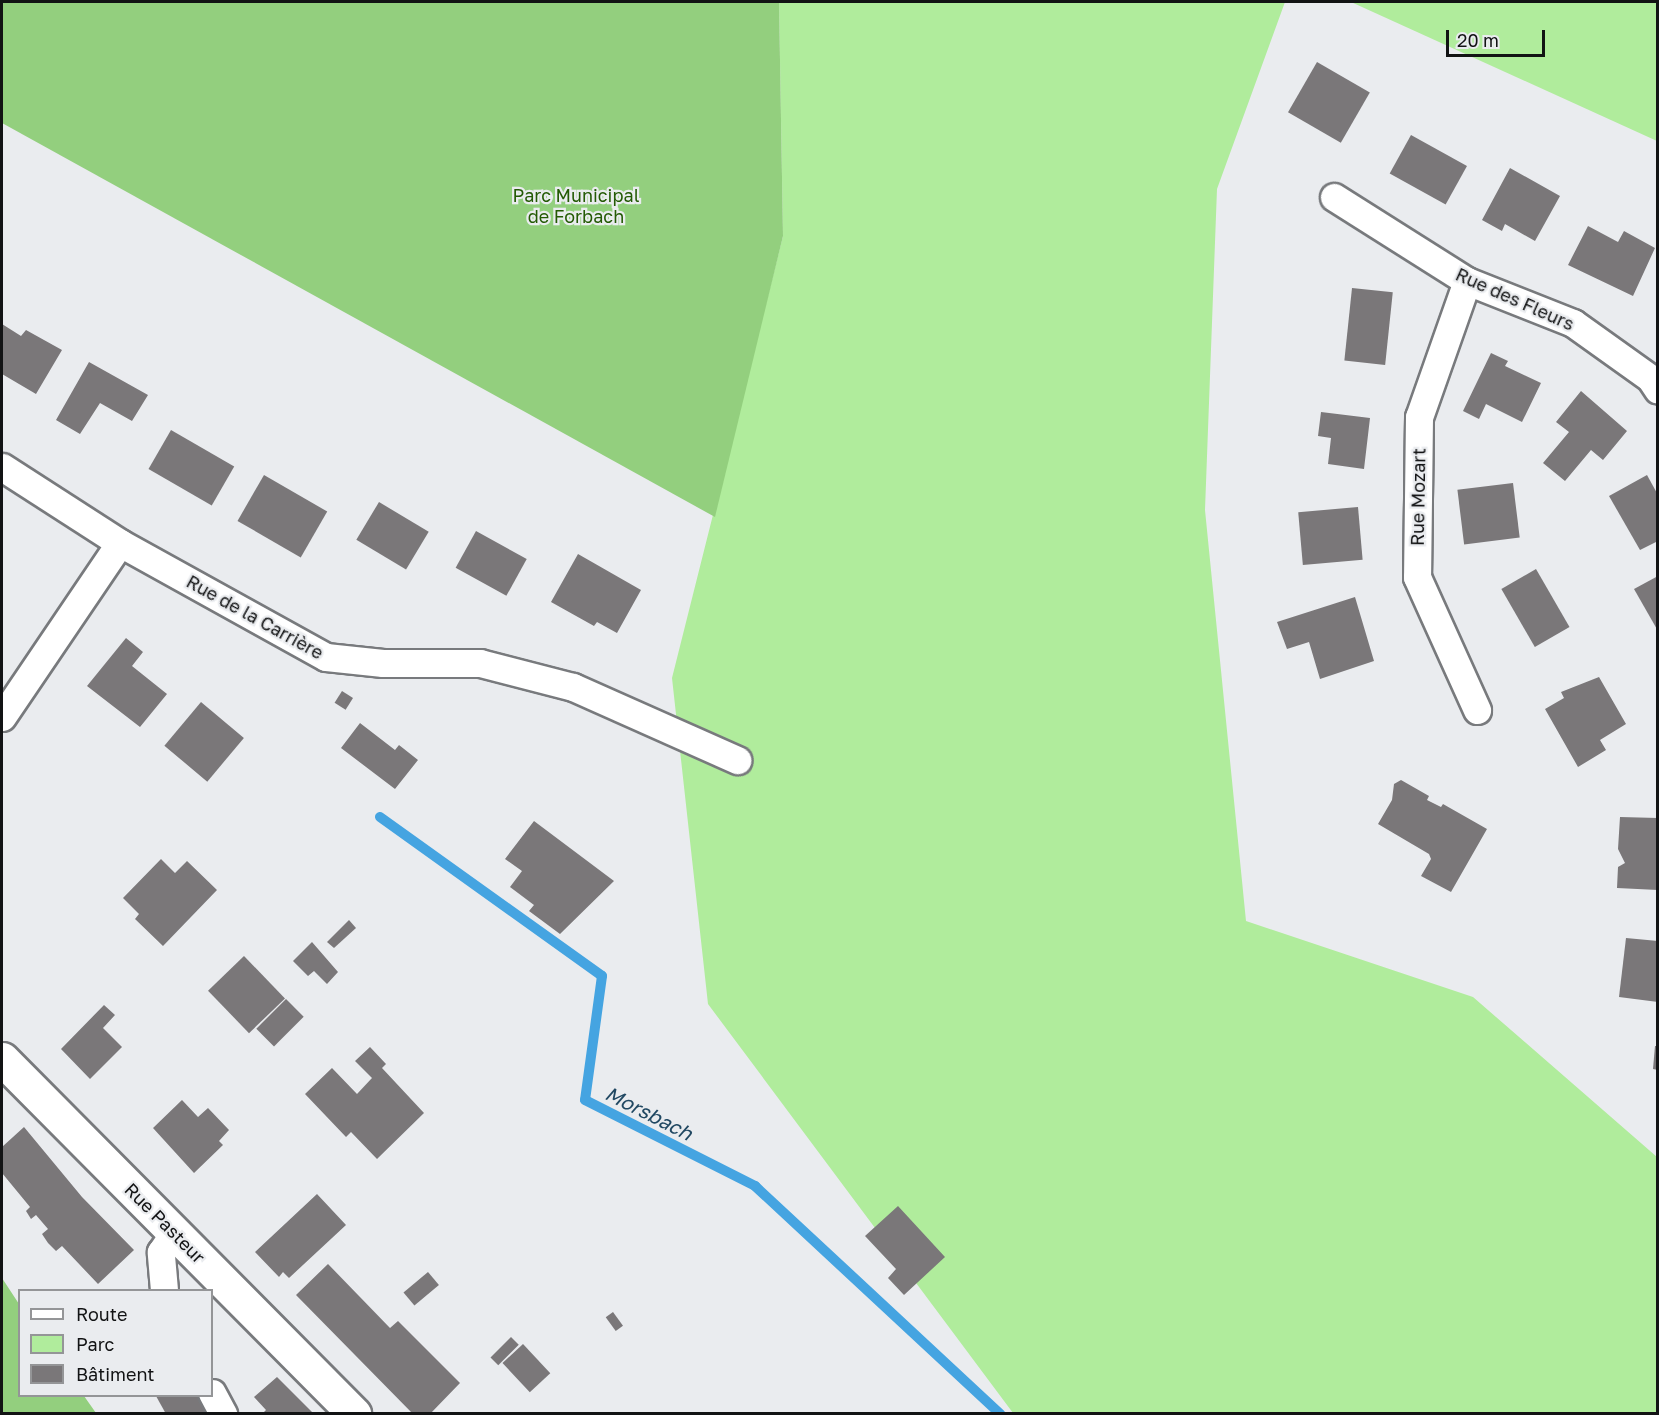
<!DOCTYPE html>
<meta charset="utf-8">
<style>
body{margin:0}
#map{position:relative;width:1659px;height:1415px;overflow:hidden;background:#eaecef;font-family:"Golos Text",sans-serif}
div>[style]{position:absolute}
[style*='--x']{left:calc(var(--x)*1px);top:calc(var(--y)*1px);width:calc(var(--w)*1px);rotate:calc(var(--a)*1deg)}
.green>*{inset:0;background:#b0ec9c}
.forest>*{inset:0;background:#93cf7e}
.stream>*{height:10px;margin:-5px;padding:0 5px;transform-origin:5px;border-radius:5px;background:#45a4e1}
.building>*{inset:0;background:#7a7779;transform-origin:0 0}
.roads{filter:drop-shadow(2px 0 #787a7d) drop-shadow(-2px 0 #787a7d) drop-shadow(0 2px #787a7d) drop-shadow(0 -2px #787a7d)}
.minor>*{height:27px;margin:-13.5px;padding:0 13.5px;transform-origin:13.5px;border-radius:13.5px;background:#fff}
.secondary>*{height:33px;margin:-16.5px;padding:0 16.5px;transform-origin:16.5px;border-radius:16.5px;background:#fff}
span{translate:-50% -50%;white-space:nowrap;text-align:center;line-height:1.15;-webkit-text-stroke:4.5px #eaecef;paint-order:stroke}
.park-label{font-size:18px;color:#235a04}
.street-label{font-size:18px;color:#121314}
.water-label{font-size:20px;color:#214862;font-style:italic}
.frame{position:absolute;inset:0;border:3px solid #121314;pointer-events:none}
.legend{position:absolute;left:18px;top:1289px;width:195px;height:108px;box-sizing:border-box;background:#eaecef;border:2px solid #949597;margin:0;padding:8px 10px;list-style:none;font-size:18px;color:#121314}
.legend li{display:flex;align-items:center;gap:12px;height:30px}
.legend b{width:30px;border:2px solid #949597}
.scale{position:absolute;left:1446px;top:30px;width:99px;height:27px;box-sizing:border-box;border:3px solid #121314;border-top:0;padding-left:8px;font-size:18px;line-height:21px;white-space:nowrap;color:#121314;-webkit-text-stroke:4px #eaecef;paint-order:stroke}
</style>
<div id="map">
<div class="green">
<div style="clip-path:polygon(779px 2px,1285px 2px,1217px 189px,1205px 510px,1246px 921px,1473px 997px,1657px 1157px,1657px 1413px,1013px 1413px,708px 1004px,672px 678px,783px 236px)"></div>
<div style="clip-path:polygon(1351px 2px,1657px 2px,1657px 141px)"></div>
</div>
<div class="forest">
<div style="clip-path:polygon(2px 2px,779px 2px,783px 236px,715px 517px,2px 123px)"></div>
<div style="clip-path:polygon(2px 1278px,19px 1304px,20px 1396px,84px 1396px,96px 1413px,2px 1413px)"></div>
</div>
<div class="stream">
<div style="--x:380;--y:817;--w:273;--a:35.6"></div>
<div style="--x:602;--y:976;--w:125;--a:97.8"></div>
<div style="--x:585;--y:1100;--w:191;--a:26.8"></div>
<div style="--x:755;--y:1186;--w:335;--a:42.9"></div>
</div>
<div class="building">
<div style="left:1317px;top:62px;width:61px;height:58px;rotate:30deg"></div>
<div style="left:1411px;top:135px;width:64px;height:44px;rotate:29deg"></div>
<div style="clip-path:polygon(1510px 168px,1560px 196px,1535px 241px,1505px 224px,1502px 231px,1482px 220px)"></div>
<div style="clip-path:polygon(1588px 226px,1618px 242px,1624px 231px,1655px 248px,1633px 296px,1568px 265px)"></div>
<div style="left:1352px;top:288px;width:41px;height:73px;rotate:6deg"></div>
<div style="clip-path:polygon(2px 324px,21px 336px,26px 330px,62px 350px,36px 394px,2px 374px)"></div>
<div style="clip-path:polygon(1491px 353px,1508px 361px,1505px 366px,1541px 383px,1522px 422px,1486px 404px,1479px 419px,1463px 411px)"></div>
<div style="clip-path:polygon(89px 362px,148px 395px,132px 421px,100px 403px,80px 434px,56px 420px)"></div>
<div style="clip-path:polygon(1581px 391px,1627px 431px,1603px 460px,1591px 450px,1565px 481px,1543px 463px,1569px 432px,1556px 422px)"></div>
<div style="clip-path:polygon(1321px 412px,1370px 418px,1364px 469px,1328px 464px,1331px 438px,1318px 436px)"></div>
<div style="left:171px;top:430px;width:73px;height:45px;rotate:30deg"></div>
<div style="left:264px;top:475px;width:73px;height:53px;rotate:30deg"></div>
<div style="clip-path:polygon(1647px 475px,1658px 495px,1658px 541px,1640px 550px,1609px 496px)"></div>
<div style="left:1513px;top:483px;width:55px;height:56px;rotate:83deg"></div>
<div style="left:379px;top:502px;width:58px;height:44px;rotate:31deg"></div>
<div style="left:1358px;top:507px;width:53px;height:60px;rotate:85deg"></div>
<div style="left:476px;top:531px;width:58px;height:42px;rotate:29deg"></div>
<div style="clip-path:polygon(578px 554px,641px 590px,617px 633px,597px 622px,594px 626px,551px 602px)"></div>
<div style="left:1536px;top:569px;width:67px;height:40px;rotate:60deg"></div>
<div style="clip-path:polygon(1658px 576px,1658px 631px,1634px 589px)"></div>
<div style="clip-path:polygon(1355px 597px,1374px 661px,1320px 679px,1309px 642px,1287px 649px,1277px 622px)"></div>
<div style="clip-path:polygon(126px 638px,143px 652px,132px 666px,167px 694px,140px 727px,87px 686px)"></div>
<div style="clip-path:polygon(1599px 677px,1626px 724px,1600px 740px,1606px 750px,1578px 767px,1545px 709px,1564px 698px,1561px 692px)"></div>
<div style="left:342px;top:691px;width:13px;height:14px;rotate:32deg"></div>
<div style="left:201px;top:702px;width:56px;height:57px;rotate:40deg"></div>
<div style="clip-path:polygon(360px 723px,395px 750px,399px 745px,418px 760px,395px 789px,341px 748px)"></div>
<div style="clip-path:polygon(1401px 780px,1429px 796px,1427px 800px,1441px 807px,1443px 804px,1487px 829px,1451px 892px,1421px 876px,1431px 859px,1429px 854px,1378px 824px,1392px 800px,1394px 784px)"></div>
<div style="clip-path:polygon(1620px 817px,1658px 818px,1658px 890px,1617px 888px,1618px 867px,1625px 863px,1618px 849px)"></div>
<div style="clip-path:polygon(534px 821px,614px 881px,560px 934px,529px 911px,534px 905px,510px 887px,522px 871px,505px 859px)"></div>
<div style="clip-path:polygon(161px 859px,175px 873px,187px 861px,217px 890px,163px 946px,135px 919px,139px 914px,123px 898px)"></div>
<div style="clip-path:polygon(349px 920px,356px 928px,334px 948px,327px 942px)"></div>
<div style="clip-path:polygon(1626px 938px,1658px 941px,1658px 1002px,1619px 997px)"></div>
<div style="clip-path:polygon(312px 942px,338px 972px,327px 984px,314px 971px,308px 976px,293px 961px)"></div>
<div style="left:244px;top:956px;width:59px;height:50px;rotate:46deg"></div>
<div style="left:286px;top:999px;width:25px;height:42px;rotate:45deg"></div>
<div style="clip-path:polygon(104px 1005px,115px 1015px,103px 1028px,122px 1047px,90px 1079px,61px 1049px)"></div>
<div style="clip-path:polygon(1655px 1046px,1658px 1046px,1658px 1070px,1653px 1069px)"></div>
<div style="clip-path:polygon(370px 1047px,386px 1064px,382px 1068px,424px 1113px,377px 1159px,351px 1132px,346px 1137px,305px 1094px,332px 1068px,357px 1094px,372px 1078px,355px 1061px)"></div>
<div style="clip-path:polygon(182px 1100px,198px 1117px,208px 1108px,229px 1130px,219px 1141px,223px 1145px,194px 1173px,153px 1128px)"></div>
<div style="clip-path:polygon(24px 1127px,82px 1197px,134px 1250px,98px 1284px,62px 1246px,56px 1251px,48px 1243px,42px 1234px,48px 1229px,36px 1215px,31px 1219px,26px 1211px,30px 1207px,2px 1173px,2px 1147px)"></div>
<div style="clip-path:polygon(317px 1194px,346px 1225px,289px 1278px,283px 1272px,279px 1277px,255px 1252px)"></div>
<div style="clip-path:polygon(898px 1206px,945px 1257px,904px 1295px,888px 1278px,896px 1269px,865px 1236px)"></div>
<div style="clip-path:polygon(328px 1264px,390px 1328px,398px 1321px,460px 1383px,430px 1414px,413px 1414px,296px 1295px)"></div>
<div style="left:428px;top:1272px;width:17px;height:32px;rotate:50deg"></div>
<div style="left:613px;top:1312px;width:17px;height:9px;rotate:54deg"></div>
<div style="left:511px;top:1337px;width:11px;height:29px;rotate:45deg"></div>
<div style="left:523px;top:1344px;width:40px;height:28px;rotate:47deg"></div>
<div style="clip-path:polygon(277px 1377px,314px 1414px,262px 1414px,266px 1410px,254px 1397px)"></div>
<div style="clip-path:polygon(156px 1396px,205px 1396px,214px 1414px,166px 1414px)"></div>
</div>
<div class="roads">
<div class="minor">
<div style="--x:1334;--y:197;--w:157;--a:32.3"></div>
<div style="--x:1467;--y:281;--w:114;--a:21.6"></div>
<div style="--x:1573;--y:323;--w:95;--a:35.5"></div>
<div style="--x:1650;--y:378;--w:14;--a:56"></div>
<div style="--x:1467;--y:281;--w:144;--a:109.4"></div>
<div style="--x:1419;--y:417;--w:160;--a:90.7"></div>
<div style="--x:1417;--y:577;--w:146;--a:65.7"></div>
<div style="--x:2;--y:467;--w:140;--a:32.8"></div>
<div style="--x:120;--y:543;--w:235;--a:29"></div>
<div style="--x:326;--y:657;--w:57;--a:6"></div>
<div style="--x:383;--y:663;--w:97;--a:0"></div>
<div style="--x:480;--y:663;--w:96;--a:14.5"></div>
<div style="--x:573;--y:687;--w:180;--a:24"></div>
<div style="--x:2;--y:717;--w:210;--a:-55.9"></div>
<div style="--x:164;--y:1290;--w:38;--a:-95"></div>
<div style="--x:161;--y:1252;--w:23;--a:-56"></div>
<div style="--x:212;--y:1393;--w:24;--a:62"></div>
</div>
<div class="secondary">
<div style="--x:2;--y:1059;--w:500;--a:45.2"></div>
</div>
</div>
<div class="park-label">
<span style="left:576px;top:206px">Parc Municipal<br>de Forbach</span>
</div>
<div class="street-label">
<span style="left:1515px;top:299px;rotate:24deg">Rue des Fleurs</span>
<span style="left:1418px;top:497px;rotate:-89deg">Rue Mozart</span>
<span style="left:255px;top:617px;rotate:29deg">Rue de la Carrière</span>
<span style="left:165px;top:1223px;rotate:45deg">Rue Pasteur</span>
</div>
<div class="water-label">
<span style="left:649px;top:1113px;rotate:27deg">Morsbach</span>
</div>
<div class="frame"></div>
<ul class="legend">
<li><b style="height:8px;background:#fff"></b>Route</li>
<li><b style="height:16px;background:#b0ec9c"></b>Parc</li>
<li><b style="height:16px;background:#7a7779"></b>Bâtiment</li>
</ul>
<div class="scale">20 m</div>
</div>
